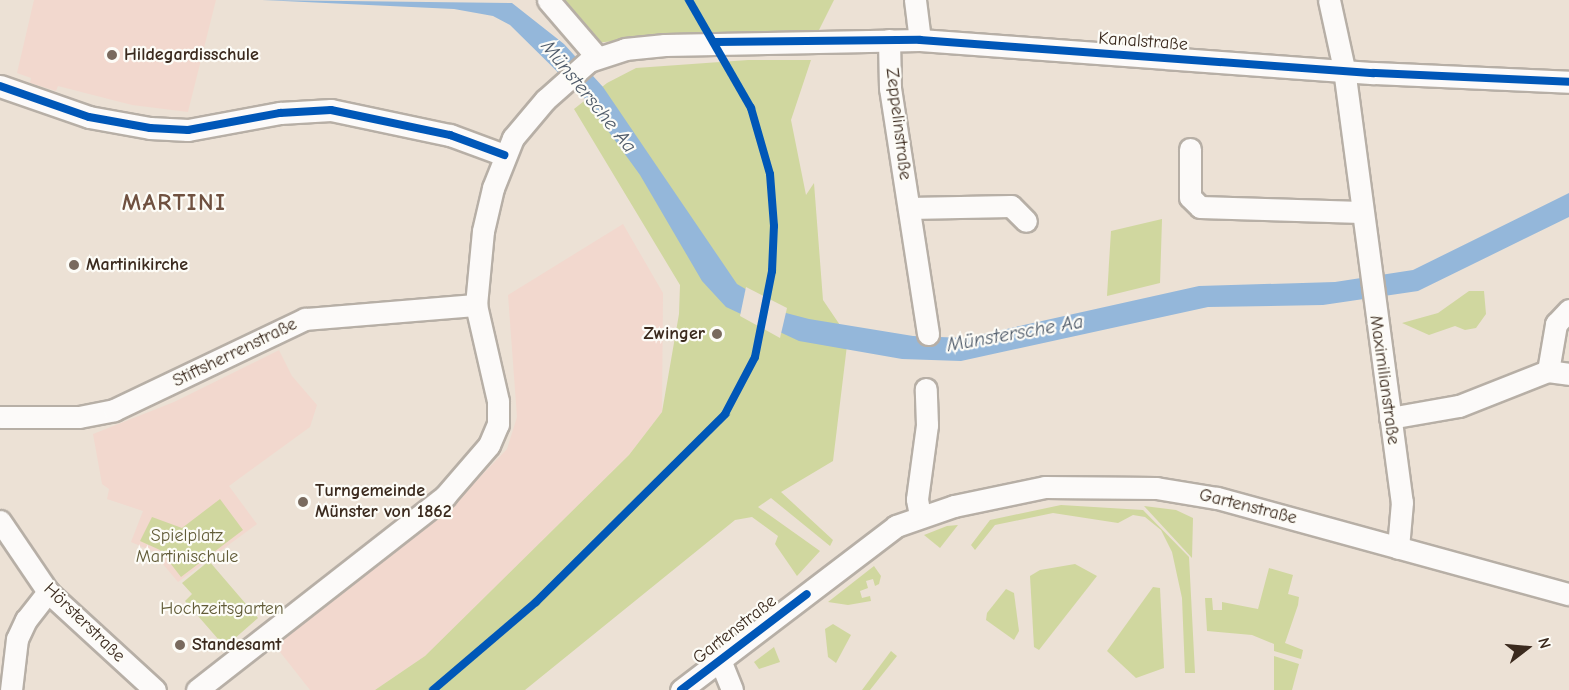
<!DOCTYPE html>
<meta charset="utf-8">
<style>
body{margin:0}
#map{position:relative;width:1569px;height:690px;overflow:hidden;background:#ece1d5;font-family:"Comic Neue",sans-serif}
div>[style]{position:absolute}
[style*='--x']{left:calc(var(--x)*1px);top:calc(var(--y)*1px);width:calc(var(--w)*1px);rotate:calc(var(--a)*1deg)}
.built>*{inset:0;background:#f2d8ce}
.green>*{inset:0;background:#d0d79f}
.water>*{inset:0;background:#94b7da}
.pier>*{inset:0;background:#ece1d5}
.roads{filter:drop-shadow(2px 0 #b7afa6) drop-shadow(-2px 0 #b7afa6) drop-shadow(0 2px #b7afa6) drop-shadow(0 -2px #b7afa6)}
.minor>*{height:21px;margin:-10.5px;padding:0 10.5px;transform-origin:10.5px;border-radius:10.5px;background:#fcfaf9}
.cycleway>*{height:8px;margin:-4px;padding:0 4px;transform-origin:4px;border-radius:4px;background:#0057b8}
.dots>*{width:16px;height:16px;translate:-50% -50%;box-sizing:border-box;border:3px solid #fdfcf7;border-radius:50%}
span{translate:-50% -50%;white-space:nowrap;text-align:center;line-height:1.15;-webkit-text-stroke:4.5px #fdfcf7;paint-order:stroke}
.street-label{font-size:18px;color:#3b2a1e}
.poi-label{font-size:18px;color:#3b2a1e;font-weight:700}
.left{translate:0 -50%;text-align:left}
.right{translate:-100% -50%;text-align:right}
.park-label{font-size:18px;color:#615b37}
.water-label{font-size:20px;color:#4f5b6a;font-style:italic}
.district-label{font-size:24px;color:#705140;font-weight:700;letter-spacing:1.5px}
.north{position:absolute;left:1497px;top:618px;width:60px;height:60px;-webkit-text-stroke:4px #fdfcf7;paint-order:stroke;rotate:74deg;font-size:16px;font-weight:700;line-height:24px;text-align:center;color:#3b2a1e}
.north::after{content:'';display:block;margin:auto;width:21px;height:27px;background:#3b2a1e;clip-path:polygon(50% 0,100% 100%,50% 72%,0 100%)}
</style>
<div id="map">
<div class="built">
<div style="clip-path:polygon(34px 0,216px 0,188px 112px,132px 105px,58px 86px,56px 91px,30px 83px,31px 78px,17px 73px)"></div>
<div style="clip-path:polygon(623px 224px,663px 293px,662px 412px,629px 455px,425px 656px,375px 690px,310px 690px,273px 643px,454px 504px,507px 449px,517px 417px,508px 295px)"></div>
<div style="clip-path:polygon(279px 350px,292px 376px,317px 405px,310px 427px,229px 486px,257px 524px,178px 582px,152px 551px,131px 542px,143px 511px,107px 499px,109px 489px,102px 484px,93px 434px,174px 402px)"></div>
</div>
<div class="green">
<div style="clip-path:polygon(557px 0,834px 0,819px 30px,681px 33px,588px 44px)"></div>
<div style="clip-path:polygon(748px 60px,811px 60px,791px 120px,806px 195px,814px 183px,823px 300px,848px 337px,833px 461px,781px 492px,833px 540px,830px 546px,771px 498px,758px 507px,820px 551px,797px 576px,775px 544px,778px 536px,752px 517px,735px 520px,525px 690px,375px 690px,425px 656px,629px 455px,662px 412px,679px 314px,680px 285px,574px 109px,607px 83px,636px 68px)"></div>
<div style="clip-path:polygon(1162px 219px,1160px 283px,1107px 296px,1111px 231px)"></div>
<div style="clip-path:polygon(1469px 291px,1484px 291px,1486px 314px,1476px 328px,1465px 330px,1455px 326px,1429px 335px,1402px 323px,1438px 313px)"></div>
<div style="clip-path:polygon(220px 499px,243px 530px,181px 577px,160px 550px,140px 541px,152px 517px,182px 528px)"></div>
<div style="clip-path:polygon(1061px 505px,1143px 510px,1189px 557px,1195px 673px,1185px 673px,1182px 598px,1172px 552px,1161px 530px,1145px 517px,1133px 515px,1118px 523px,1053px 513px,995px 525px,975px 550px,971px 545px,990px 520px)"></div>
<div style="clip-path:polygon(1144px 506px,1176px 510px,1193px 518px,1192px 558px)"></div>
<div style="clip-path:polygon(958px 525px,940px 548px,924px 535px,947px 526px)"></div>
<div style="clip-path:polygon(209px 561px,258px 618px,225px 647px,185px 601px,192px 594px,182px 583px)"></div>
<div style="clip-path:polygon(1075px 564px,1097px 576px,1039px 650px,1034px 647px,1030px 576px,1040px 570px)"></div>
<div style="clip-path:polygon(874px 566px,881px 576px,879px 584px,875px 586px,873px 579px,866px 581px,868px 588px,860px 591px,862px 598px,870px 596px,871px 601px,848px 605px,828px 602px)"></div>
<div style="clip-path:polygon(1269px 568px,1293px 575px,1288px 594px,1299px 597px,1298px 605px,1285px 643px,1303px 650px,1301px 659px,1274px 651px,1274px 644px,1252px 635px,1207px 631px,1205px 598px,1212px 598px,1213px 610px,1222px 610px,1222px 602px,1258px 609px)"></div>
<div style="clip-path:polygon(1153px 587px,1160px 588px,1164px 668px,1136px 678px,1107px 651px)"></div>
<div style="clip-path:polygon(1006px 589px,1014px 593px,1019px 631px,1014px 640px,986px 620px,987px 613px)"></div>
<div style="clip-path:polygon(833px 624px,851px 635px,836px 663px,828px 657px,825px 629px)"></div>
<div style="clip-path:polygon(774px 647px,780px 662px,759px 669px,754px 662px)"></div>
<div style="clip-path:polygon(891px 651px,897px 656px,870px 690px,862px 690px)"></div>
<div style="clip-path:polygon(1274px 656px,1299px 664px,1292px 690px,1274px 690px)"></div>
</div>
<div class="water">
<div style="clip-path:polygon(262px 0,512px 3px,564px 44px,603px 87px,737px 284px,786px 313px,809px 319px,913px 336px,966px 338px,1199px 286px,1335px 282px,1413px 270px,1569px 193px,1569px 217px,1418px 291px,1323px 305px,1208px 307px,961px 361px,902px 359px,799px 341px,726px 307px,702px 281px,640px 175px,585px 99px,510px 25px,493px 16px,454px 9px)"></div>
</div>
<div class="pier">
<div style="clip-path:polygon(746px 287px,787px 308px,780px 338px,740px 316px)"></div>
</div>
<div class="roads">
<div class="minor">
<div style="--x:548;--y:0;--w:75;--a:49.3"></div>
<div style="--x:915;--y:0;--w:40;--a:82.9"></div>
<div style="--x:1329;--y:0;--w:71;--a:77.7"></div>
<div style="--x:1344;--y:69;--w:437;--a:82.4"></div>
<div style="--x:1402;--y:502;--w:46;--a:95"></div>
<div style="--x:889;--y:40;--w:48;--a:88.8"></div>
<div style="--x:890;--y:88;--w:249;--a:81.2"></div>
<div style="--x:0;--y:86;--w:94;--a:19.2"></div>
<div style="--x:89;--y:117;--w:62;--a:10.2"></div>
<div style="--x:150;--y:128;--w:38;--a:3"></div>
<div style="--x:188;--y:130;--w:94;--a:-10.5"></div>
<div style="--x:280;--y:113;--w:51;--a:-3.4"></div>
<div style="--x:331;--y:110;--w:122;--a:11.9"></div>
<div style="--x:450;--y:135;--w:58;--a:20.3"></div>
<div style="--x:1190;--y:149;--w:48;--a:90"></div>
<div style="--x:1190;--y:197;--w:14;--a:45"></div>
<div style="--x:1200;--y:207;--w:161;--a:1.8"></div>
<div style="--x:909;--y:208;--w:102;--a:-1.1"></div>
<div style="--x:1011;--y:206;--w:21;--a:45"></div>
<div style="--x:1548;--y:371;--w:21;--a:8"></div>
<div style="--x:0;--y:417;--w:79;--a:0"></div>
<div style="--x:79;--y:417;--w:36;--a:-11"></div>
<div style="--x:114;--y:410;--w:212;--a:-25.5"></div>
<div style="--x:305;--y:319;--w:172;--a:-4.7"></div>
<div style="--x:1390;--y:418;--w:70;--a:-9.9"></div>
<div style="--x:1459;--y:406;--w:96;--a:-21.5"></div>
<div style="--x:1548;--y:371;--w:48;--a:-80.3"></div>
<div style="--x:1556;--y:324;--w:19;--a:-47"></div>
<div style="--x:920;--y:515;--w:16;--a:-101"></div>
<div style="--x:917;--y:499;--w:75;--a:-82.3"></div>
<div style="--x:927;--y:425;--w:36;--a:-92"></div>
<div style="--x:0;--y:521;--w:86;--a:55.9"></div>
<div style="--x:48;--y:592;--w:145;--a:42.5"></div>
<div style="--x:720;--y:660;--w:32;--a:68"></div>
<div style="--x:11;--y:690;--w:51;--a:-83.3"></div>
<div style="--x:17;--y:639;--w:21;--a:-65"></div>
<div style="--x:26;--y:620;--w:36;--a:-52"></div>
<div style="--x:197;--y:690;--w:315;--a:-38"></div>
<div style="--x:445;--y:496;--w:67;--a:-49.2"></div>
<div style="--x:489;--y:445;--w:23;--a:-67"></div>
<div style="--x:498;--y:424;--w:23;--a:-90"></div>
<div style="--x:498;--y:401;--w:98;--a:-102.9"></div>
<div style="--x:476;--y:305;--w:74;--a:-84.6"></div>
<div style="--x:483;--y:231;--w:44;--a:-76.9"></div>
<div style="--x:493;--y:188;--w:54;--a:-68.2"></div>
<div style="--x:513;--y:138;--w:50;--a:-49.9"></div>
<div style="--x:545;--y:100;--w:59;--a:-41.6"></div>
<div style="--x:589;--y:61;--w:38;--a:-18"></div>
<div style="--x:625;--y:49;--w:40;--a:-5.7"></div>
<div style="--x:665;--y:45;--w:255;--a:-1.1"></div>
<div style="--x:920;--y:40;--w:455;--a:4.2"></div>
<div style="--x:1374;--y:73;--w:195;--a:2.6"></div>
<div style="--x:681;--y:690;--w:270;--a:-37.3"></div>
<div style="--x:896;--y:526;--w:61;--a:-19"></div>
<div style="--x:954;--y:506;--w:93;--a:-11.8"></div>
<div style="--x:1045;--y:487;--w:111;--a:0.5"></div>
<div style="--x:1156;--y:488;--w:62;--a:9.3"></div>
<div style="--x:1217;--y:498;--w:365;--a:15.3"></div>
</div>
</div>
<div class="cycleway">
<div style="--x:715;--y:42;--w:205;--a:-0.6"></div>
<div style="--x:920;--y:40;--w:455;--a:4.2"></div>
<div style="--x:1374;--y:73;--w:195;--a:2.6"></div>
<div style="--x:0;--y:86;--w:94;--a:19.2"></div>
<div style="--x:89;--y:117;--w:62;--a:10.2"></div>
<div style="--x:150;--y:128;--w:38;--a:3"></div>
<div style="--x:188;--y:130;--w:94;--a:-10.5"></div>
<div style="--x:280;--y:113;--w:51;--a:-3.4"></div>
<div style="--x:331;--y:110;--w:122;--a:11.9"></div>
<div style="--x:450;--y:135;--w:58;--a:20.3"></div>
<div style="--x:433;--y:690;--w:135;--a:-40.5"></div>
<div style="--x:536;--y:602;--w:267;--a:-44.8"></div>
<div style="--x:725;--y:414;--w:64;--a:-62.2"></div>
<div style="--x:755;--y:357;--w:88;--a:-78.8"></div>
<div style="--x:772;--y:271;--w:45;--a:-87.5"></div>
<div style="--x:774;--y:226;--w:52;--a:-94.4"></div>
<div style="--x:770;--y:174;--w:69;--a:-106.1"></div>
<div style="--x:751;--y:108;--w:125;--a:-119.9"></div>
<div style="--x:681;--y:690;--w:158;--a:-37.3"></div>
</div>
<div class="dots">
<div style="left:112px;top:55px;background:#796a5e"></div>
<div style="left:74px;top:265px;background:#796a5e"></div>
<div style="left:717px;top:334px;background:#796a5e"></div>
<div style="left:303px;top:502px;background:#796a5e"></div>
<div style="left:180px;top:645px;background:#796a5e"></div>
</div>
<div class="street-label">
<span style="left:1143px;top:42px;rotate:4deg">Kanalstraße</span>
<span style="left:898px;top:124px;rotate:83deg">Zeppelinstraße</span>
<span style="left:235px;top:353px;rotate:-26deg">Stiftsherrenstraße</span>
<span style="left:1384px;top:380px;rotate:82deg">Maximilianstraße</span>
<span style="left:1248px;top:507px;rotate:14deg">Gartenstraße</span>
<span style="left:84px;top:623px;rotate:44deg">Hörsterstraße</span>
<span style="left:735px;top:630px;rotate:-38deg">Gartenstraße</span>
</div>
<div class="poi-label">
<span class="left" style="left:124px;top:55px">Hildegardisschule</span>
<span class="left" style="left:86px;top:265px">Martinikirche</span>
<span class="right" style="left:705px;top:334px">Zwinger</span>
<span class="left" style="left:315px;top:502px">Turngemeinde<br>Münster von 1862</span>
<span class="left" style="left:192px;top:645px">Standesamt</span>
</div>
<div class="park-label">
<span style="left:187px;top:547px">Spielplatz<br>Martinischule</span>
<span style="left:222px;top:609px">Hochzeitsgarten</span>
</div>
<div class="water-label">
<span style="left:589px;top:96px;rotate:51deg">Münstersche Aa</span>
<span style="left:1015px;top:333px;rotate:-10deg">Münstersche Aa</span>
</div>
<div class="district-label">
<span style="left:174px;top:203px">MARTINI</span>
</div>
<div class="north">N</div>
</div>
